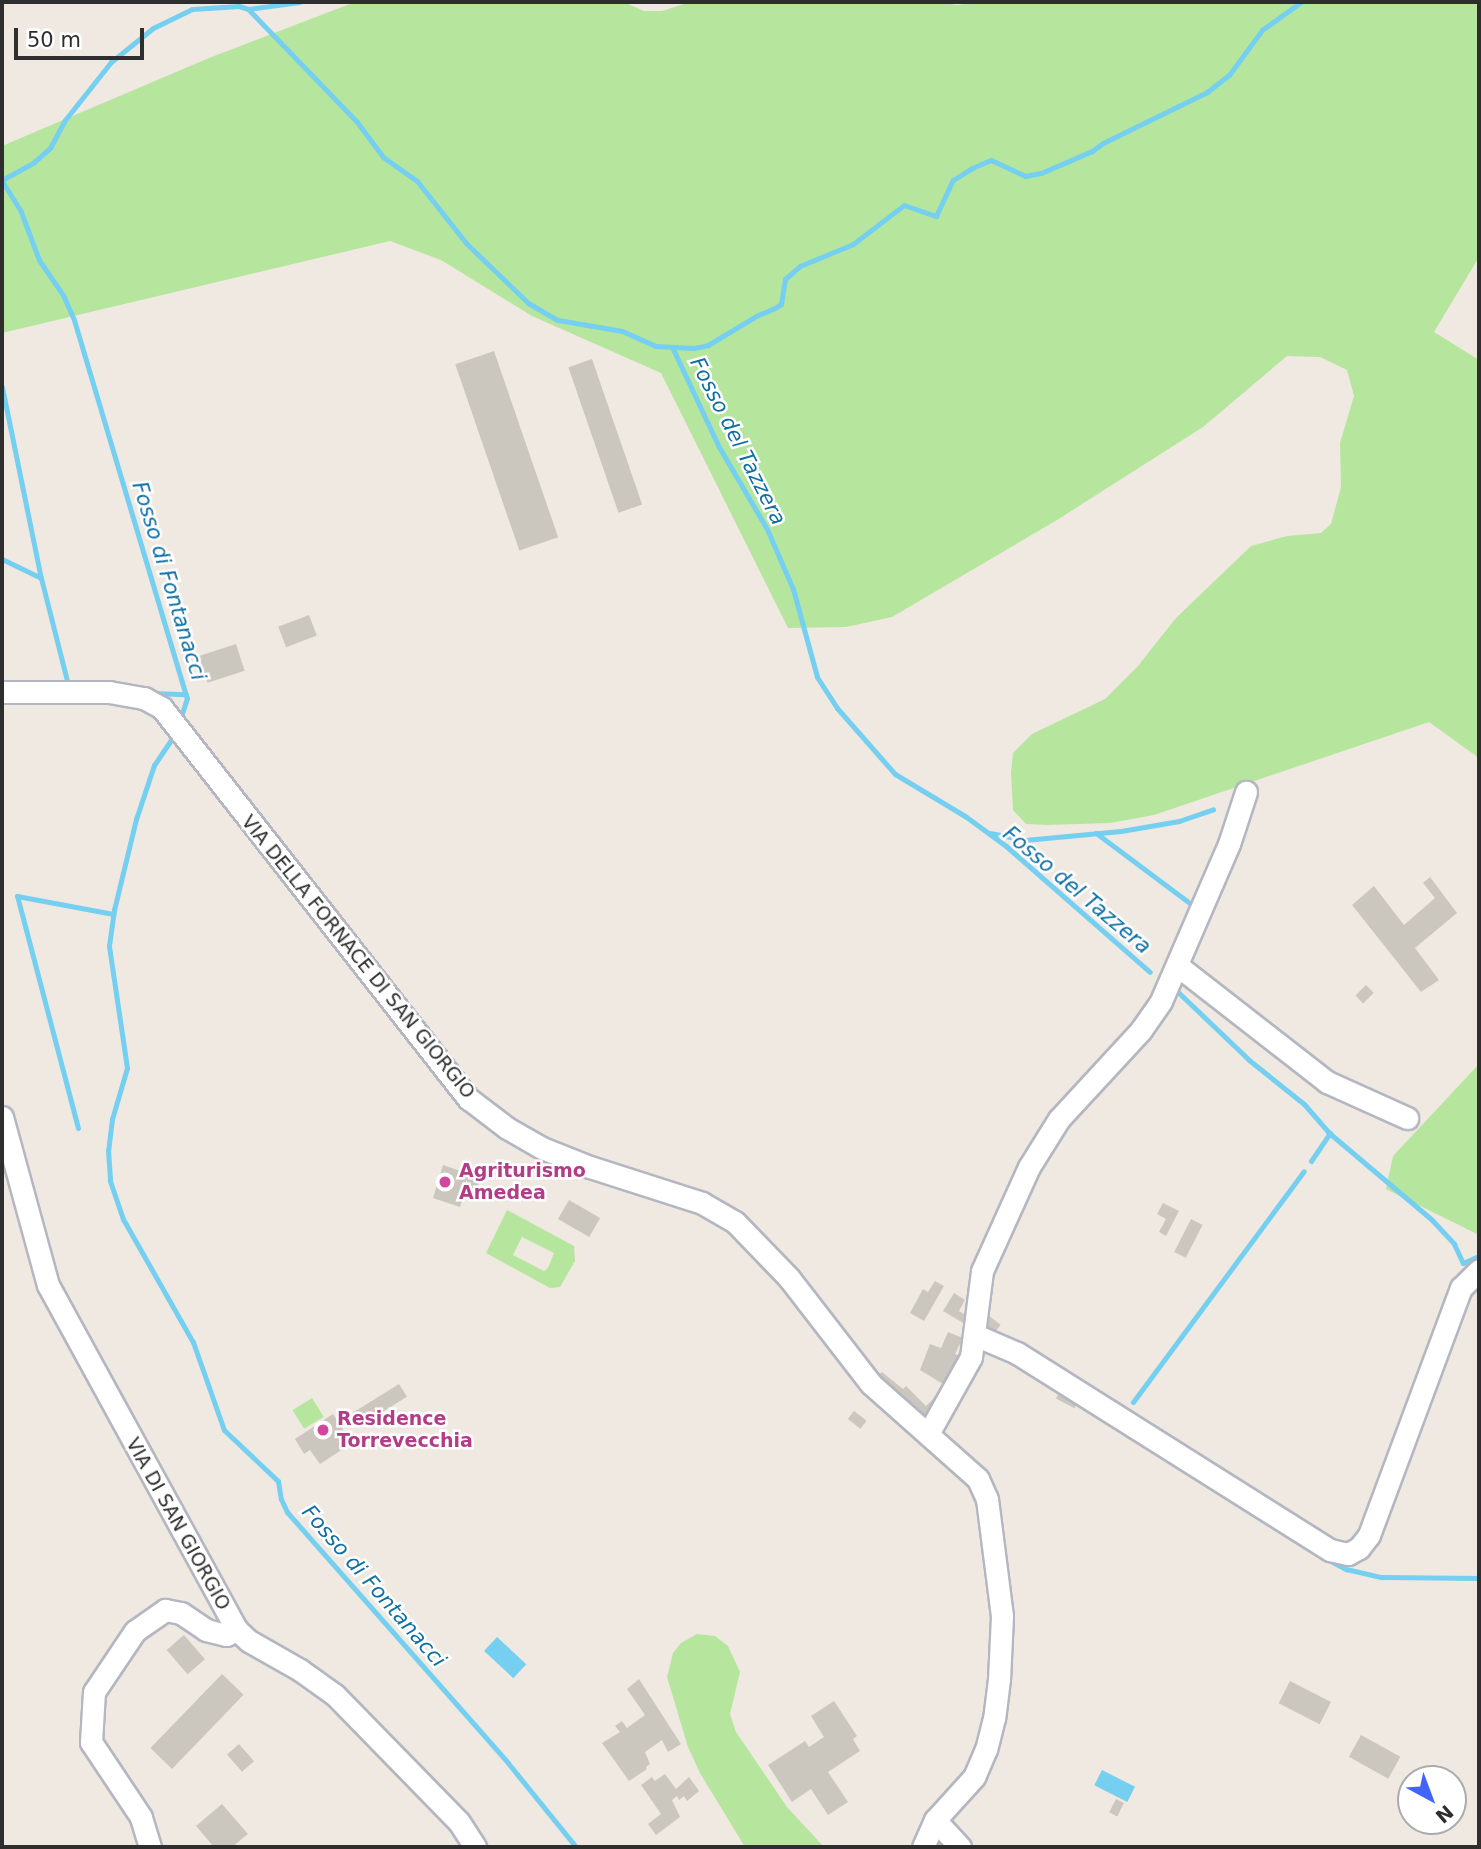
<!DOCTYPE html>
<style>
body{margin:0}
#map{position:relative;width:1481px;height:1849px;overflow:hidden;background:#efe9e1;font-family:"DejaVu Sans",sans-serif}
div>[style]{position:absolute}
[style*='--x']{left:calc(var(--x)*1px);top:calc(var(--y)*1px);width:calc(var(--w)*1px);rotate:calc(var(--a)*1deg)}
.green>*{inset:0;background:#b6e59e;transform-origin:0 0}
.water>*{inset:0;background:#75cff0;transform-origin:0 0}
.stream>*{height:5px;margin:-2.5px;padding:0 2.5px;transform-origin:2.5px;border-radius:2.5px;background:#75cff0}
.building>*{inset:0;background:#cbc7bf;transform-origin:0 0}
.roads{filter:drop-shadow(2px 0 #b4b7c1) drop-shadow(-2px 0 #b4b7c1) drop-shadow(0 2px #b4b7c1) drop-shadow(0 -2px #b4b7c1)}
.minor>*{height:21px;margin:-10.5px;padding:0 10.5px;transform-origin:10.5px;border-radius:10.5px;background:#fff}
.dots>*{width:19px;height:19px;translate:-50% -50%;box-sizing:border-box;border:4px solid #fff;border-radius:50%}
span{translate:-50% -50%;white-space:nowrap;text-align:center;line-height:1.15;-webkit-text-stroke:5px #fff;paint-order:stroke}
.street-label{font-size:19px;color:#2e2e2e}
.hotel-label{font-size:19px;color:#b23c85;font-weight:700}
.left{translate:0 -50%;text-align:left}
.water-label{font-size:21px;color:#0d6fa3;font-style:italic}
.frame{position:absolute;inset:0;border:4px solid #2e2e2e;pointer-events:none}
.north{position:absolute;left:1397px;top:1765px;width:70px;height:70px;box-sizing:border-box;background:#fff;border:2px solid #ababab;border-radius:50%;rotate:139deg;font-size:19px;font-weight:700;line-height:28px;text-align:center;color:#2e2e2e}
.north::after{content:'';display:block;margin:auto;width:24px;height:32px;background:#4264fb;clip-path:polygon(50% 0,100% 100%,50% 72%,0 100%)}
.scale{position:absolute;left:14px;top:28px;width:130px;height:32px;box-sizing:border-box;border:4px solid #2e2e2e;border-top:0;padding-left:9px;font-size:21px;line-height:24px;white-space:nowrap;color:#2e2e2e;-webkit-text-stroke:5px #fff;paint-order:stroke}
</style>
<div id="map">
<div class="green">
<div style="clip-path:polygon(355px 2px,624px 2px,644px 11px,662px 11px,690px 2px,939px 2px,957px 5px,978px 2px,1479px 2px,1479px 257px,1434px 332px,1479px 360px,1479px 758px,1429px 722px,1154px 815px,1110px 823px,1047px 825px,1026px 824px,1013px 810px,1011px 773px,1013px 753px,1032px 734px,1105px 699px,1138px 666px,1176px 618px,1251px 546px,1287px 536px,1321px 533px,1331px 524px,1341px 487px,1340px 443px,1354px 396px,1347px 370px,1320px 357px,1287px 356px,1203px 427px,1057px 520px,892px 617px,846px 627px,788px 628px,661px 373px,532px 316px,441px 260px,390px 241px,2px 333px,2px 146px,209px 58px)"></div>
<div style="clip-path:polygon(1479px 1064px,1479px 1235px,1386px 1189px,1393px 1156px)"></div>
<div style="clip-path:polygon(evenodd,507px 1210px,574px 1246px,575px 1261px,560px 1287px,550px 1288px,486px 1253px,507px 1210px,522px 1237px,554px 1253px,548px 1268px,544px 1271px,513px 1255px,522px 1237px)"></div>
<div style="left:312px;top:1398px;width:22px;height:23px;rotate:58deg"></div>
<div style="clip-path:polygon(697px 1634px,715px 1636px,728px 1646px,740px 1672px,730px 1714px,736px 1732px,787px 1807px,824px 1847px,745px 1847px,700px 1773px,688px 1747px,667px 1677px,673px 1653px,681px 1643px)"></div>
</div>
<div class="water">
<div style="left:497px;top:1637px;width:40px;height:19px;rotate:43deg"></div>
<div style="left:1102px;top:1770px;width:37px;height:17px;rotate:27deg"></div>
</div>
<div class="stream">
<div style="--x:248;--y:9;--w:52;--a:-7.7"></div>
<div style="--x:2;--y:180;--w:37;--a:-29"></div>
<div style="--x:34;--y:162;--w:21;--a:-41"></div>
<div style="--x:50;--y:148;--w:32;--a:-62"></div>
<div style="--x:65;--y:120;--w:74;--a:-51.6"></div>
<div style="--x:111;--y:62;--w:54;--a:-39"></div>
<div style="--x:153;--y:28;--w:43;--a:-26"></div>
<div style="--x:192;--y:9;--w:47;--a:-3.7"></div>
<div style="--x:239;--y:6;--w:9;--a:18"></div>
<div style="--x:248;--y:9;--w:157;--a:46"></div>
<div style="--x:357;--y:122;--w:44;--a:53.4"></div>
<div style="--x:383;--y:157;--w:42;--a:35.2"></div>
<div style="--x:417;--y:181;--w:80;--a:51.6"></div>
<div style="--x:467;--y:244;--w:85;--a:44"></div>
<div style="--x:528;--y:303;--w:34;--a:30"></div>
<div style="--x:558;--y:320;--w:65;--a:9.8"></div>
<div style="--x:622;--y:331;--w:36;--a:24"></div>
<div style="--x:655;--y:346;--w:39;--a:3"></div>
<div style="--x:694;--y:348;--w:14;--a:-12"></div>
<div style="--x:708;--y:345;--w:56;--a:-31.1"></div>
<div style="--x:756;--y:316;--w:21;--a:-23"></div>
<div style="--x:775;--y:308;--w:7;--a:-34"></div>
<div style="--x:781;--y:304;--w:25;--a:-81"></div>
<div style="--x:785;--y:279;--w:20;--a:-41"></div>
<div style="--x:800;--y:266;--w:57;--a:-22.5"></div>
<div style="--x:853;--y:244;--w:64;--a:-37.4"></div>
<div style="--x:904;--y:205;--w:34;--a:19"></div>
<div style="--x:936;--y:216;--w:40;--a:-65"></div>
<div style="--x:953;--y:180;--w:22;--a:-32"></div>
<div style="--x:972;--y:168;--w:21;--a:-23"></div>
<div style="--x:991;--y:160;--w:38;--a:25"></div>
<div style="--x:1025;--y:176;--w:16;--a:-11"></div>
<div style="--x:1041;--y:173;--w:56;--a:-23.3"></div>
<div style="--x:1092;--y:151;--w:14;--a:-36"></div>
<div style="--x:1103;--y:143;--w:116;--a:-26.1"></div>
<div style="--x:1207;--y:92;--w:28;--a:-38"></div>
<div style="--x:1229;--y:75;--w:56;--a:-53.7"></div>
<div style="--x:1262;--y:30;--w:48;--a:-35.7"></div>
<div style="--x:2;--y:181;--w:36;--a:58"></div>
<div style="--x:21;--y:212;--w:51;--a:69.4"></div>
<div style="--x:39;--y:260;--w:42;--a:55.6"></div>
<div style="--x:63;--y:295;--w:27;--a:66"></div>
<div style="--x:74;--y:320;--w:395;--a:73.4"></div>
<div style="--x:187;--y:698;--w:25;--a:108"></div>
<div style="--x:673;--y:349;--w:108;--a:64.9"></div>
<div style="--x:719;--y:447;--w:95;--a:59.7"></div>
<div style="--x:767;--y:529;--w:65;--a:66.6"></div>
<div style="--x:793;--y:589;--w:91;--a:74.7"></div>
<div style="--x:817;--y:677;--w:37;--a:57"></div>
<div style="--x:837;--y:708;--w:88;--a:48.7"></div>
<div style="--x:895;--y:774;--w:82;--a:31"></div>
<div style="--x:965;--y:816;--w:51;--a:36.2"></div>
<div style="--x:1006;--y:846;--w:191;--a:41.2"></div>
<div style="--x:2;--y:387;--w:195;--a:78.5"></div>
<div style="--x:41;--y:578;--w:110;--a:75.8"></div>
<div style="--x:2;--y:559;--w:43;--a:26"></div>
<div style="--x:151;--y:693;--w:35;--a:2"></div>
<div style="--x:175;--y:734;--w:37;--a:124"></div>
<div style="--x:154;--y:765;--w:57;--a:108.4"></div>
<div style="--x:136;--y:819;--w:94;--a:103.6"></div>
<div style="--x:114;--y:910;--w:36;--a:98"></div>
<div style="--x:109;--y:946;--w:123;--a:81.6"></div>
<div style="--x:127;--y:1068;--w:53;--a:106.4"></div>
<div style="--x:112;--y:1119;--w:31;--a:97"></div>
<div style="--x:108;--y:1150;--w:31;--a:86"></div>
<div style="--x:110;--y:1181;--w:40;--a:71.1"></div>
<div style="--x:123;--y:1219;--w:142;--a:60.4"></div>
<div style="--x:193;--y:1342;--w:93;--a:70.6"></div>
<div style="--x:224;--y:1430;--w:74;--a:43.4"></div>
<div style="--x:278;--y:1481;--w:18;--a:81"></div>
<div style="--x:281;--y:1499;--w:14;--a:65"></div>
<div style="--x:287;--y:1512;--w:334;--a:48.6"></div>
<div style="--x:508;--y:1763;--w:108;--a:51"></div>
<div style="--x:990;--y:833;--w:36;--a:11"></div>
<div style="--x:1025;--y:840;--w:96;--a:-5.4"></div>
<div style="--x:1121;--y:831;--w:59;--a:-9.8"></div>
<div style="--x:1179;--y:821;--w:36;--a:-19"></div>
<div style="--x:1096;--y:833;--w:119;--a:36.8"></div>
<div style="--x:1179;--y:993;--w:97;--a:43.7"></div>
<div style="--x:1249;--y:1060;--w:70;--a:38.7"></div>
<div style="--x:1304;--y:1104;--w:37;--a:49"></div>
<div style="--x:1328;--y:1132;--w:136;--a:40.2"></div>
<div style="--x:1432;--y:1220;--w:33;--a:47"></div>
<div style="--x:1454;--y:1244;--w:21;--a:65"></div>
<div style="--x:1463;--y:1263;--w:17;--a:-24"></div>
<div style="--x:78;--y:1128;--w:240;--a:-104.7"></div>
<div style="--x:17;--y:896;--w:98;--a:10.6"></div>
<div style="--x:1311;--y:1161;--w:34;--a:-56"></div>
<div style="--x:1133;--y:1402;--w:287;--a:-53.5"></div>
<div style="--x:1325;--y:1558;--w:24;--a:28"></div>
<div style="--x:1346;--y:1569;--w:37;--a:13"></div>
<div style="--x:1382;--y:1577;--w:97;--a:0.6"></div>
</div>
<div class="building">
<div style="left:494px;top:351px;width:197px;height:41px;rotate:71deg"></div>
<div style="left:592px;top:359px;width:154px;height:25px;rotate:71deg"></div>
<div style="left:309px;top:615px;width:22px;height:33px;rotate:69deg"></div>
<div style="left:236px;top:644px;width:28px;height:39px;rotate:72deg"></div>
<div style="clip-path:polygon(1430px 877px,1457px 913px,1415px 948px,1439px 980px,1421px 992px,1352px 905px,1374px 886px,1404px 925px,1435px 898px,1423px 883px)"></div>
<div style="left:1366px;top:985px;width:11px;height:15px;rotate:45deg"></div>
<div style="clip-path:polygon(443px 1165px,475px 1176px,474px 1180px,479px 1182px,475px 1195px,465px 1192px,460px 1207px,433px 1198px)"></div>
<div style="left:569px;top:1200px;width:36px;height:22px;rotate:30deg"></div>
<div style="clip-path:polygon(1163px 1203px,1179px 1211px,1166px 1236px,1159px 1232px,1166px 1219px,1157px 1214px)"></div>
<div style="left:1191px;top:1219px;width:13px;height:37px;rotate:27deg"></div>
<div style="clip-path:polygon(935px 1281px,944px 1286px,924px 1321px,910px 1313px,923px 1289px,928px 1292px)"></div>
<div style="clip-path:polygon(954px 1293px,965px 1300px,959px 1311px,969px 1317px,965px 1324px,943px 1311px)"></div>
<div style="left:988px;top:1315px;width:16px;height:11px;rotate:38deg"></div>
<div style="clip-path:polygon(948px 1332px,963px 1338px,955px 1354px,966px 1359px,951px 1389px,920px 1370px,930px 1344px,941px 1348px)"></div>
<div style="clip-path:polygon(882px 1372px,903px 1389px,906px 1386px,926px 1406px,936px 1396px,942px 1401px,931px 1417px,927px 1413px,922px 1419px,873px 1379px)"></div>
<div style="left:399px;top:1384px;width:15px;height:54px;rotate:58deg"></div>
<div style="left:1062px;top:1387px;width:21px;height:13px;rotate:28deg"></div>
<div style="left:854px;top:1411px;width:16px;height:10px;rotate:38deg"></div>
<div style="clip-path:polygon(333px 1414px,352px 1443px,320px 1464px,310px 1450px,304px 1454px,295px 1439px)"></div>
<div style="left:184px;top:1635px;width:32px;height:23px;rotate:49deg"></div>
<div style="left:222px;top:1674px;width:30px;height:103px;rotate:44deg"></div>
<div style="clip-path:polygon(639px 1679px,681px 1744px,668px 1752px,662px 1740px,645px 1752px,650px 1764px,646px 1767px,647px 1769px,629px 1781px,602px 1743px,620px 1732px,615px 1726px,622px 1721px,627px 1728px,645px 1715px,627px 1689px)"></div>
<div style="left:1290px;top:1681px;width:46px;height:25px;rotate:27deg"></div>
<div style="clip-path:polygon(834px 1701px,857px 1736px,853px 1739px,860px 1751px,828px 1772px,848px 1802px,828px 1815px,811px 1789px,792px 1802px,768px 1765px,805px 1741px,809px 1747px,824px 1737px,811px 1716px)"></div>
<div style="left:1361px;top:1735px;width:45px;height:25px;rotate:29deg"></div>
<div style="left:239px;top:1744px;width:23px;height:16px;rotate:49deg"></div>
<div style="clip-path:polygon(665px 1774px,676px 1789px,689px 1777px,699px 1791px,687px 1801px,684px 1796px,679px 1800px,677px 1796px,672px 1800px,680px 1817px,656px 1835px,648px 1824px,661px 1814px,641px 1785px,652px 1777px,655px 1781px)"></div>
<div style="left:1116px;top:1799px;width:9px;height:15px;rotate:27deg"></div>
<div style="clip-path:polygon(222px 1804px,248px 1834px,232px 1847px,214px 1847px,196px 1826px)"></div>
</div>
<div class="roads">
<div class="minor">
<div style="--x:2;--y:692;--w:107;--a:0"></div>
<div style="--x:109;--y:692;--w:36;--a:10"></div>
<div style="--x:144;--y:698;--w:21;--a:29"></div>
<div style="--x:162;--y:708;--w:497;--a:51.9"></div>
<div style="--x:469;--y:1099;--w:48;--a:37.3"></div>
<div style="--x:507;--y:1128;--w:40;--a:29.7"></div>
<div style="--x:542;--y:1148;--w:52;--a:21.6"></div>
<div style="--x:590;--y:1167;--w:118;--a:17.8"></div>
<div style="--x:702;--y:1203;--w:38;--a:30"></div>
<div style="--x:735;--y:1222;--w:78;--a:46"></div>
<div style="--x:789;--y:1278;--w:134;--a:52.3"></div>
<div style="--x:871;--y:1384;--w:143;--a:41.6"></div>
<div style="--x:978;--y:1479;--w:22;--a:66"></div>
<div style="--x:987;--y:1499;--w:118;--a:82.7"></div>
<div style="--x:1002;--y:1616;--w:63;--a:92.7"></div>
<div style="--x:999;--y:1679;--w:39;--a:97"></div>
<div style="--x:994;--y:1718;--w:32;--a:104"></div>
<div style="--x:986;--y:1749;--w:30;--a:113"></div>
<div style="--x:974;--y:1777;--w:58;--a:132.2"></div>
<div style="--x:935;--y:1820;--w:30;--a:114"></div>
<div style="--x:1178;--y:966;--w:189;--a:37.9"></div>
<div style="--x:1327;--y:1082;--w:88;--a:24.2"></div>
<div style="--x:2;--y:1117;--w:174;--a:74.7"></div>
<div style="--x:48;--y:1285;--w:393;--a:61.3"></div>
<div style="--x:237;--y:1630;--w:16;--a:43"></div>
<div style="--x:249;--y:1641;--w:59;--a:29.6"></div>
<div style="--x:300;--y:1670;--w:43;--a:35.5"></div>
<div style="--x:335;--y:1695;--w:177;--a:45.7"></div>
<div style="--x:459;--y:1822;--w:30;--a:57"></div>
<div style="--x:975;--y:1335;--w:46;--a:23.2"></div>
<div style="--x:1017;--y:1353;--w:370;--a:32.2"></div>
<div style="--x:1330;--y:1550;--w:18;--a:13"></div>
<div style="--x:1348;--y:1554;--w:13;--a:-29"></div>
<div style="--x:1359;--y:1548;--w:16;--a:-52"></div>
<div style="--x:1369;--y:1535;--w:264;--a:-69.6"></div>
<div style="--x:1461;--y:1288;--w:25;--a:-45"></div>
<div style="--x:928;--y:1434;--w:88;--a:-60.8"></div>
<div style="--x:971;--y:1357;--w:87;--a:-82.7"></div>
<div style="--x:982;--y:1271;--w:114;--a:-65.7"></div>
<div style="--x:1029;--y:1167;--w:57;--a:-58"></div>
<div style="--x:1059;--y:1119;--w:121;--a:-47.3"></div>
<div style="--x:1141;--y:1030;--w:35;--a:-55"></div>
<div style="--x:1161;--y:1001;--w:171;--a:-66.6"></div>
<div style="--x:1229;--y:844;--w:55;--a:-71.9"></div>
<div style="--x:935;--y:1820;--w:37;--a:47"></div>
<div style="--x:150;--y:1847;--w:31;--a:-107"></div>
<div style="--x:141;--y:1817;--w:90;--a:-123.7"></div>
<div style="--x:91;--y:1742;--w:50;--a:-86.6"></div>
<div style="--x:94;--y:1692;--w:73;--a:-56.1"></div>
<div style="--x:135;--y:1631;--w:37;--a:-35"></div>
<div style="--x:165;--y:1610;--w:16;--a:11"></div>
<div style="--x:181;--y:1613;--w:30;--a:34"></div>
<div style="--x:206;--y:1630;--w:21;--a:14"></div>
<div style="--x:226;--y:1635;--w:12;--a:-24"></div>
</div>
</div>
<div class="dots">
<div style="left:445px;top:1182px;background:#d1479c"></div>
<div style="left:323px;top:1430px;background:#d1479c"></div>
</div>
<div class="street-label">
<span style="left:358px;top:957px;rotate:51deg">VIA DELLA FORNACE DI SAN GIORGIO</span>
<span style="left:178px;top:1524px;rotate:61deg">VIA DI SAN GIORGIO</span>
</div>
<div class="hotel-label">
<span class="left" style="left:459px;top:1182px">Agriturismo<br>Amedea</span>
<span class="left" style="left:337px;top:1430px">Residence<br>Torrevecchia</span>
</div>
<div class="water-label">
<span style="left:738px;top:441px;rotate:63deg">Fosso del Tazzera</span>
<span style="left:169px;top:581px;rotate:73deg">Fosso di Fontanacci</span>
<span style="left:1077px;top:890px;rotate:40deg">Fosso del Tazzera</span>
<span style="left:374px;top:1586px;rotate:49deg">Fosso di Fontanacci</span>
</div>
<div class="frame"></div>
<div class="north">N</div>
<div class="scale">50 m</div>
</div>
